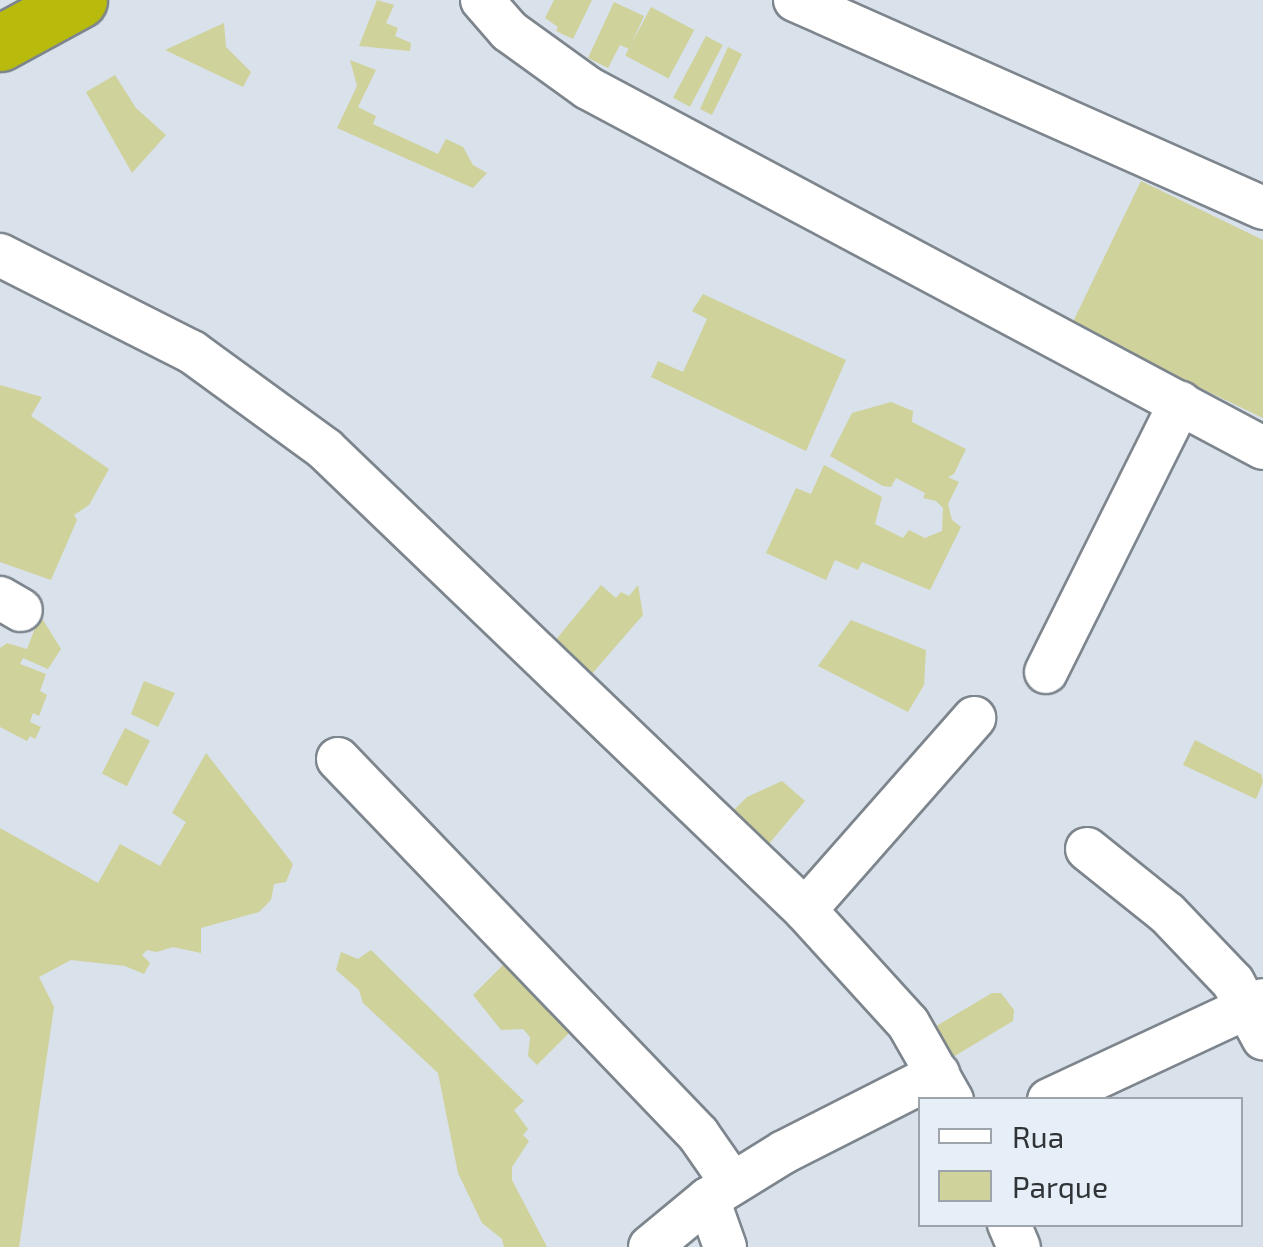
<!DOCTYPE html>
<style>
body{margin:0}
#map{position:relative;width:1263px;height:1247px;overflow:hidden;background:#d9e1ea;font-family:"Exo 2",sans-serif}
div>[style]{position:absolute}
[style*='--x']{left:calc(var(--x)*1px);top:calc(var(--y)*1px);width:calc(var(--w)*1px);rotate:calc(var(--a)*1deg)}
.green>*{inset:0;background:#cfd29a;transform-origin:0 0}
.roads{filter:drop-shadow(2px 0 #7d858d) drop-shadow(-2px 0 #7d858d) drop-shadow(0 2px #7d858d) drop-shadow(0 -2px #7d858d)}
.minor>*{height:42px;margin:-21px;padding:0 21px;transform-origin:21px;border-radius:21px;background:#fff}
.highway>*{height:55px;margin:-27.5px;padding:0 27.5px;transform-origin:27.5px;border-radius:27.5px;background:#b9bb0c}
span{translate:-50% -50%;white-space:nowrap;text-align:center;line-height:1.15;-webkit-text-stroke:10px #e6eff8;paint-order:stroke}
.legend{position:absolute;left:918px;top:1097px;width:325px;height:130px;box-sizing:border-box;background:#e6eff8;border:2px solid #9da4ab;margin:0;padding:12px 18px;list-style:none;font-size:30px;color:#303437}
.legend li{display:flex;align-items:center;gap:20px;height:50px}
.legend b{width:50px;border:2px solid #9da4ab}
</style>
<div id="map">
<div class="green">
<div style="clip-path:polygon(377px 0,394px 5px,386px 23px,398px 28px,395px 36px,411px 43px,410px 51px,359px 46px)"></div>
<div style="clip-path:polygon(554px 0,592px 0,573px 39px,556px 31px,558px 27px,545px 18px)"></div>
<div style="clip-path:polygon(614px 2px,644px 16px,629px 49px,620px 45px,608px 68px,588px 58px)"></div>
<div style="left:651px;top:7px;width:49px;height:55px;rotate:28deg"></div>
<div style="clip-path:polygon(224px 23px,226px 47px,251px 72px,243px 87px,165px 50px)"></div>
<div style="left:706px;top:36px;width:19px;height:70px;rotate:28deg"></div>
<div style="clip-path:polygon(728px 47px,742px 54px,712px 115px,700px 109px)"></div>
<div style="clip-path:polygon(350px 60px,376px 70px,358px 107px,376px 116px,373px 124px,438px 154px,446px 139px,463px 147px,473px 165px,487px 173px,473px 188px,337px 128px,357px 86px)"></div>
<div style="clip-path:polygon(115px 75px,136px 108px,166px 135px,132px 173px,86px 92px)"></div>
<div style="clip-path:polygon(1141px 181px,1263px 240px,1263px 418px,1071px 326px)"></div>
<div style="clip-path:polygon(703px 294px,846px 360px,806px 451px,651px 377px,658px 361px,683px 372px,707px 319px,692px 311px)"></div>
<div style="clip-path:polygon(0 385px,42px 397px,31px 416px,109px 469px,89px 505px,74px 515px,77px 520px,51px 580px,0 562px)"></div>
<div style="clip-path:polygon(891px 402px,913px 411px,912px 422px,966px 449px,954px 474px,948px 477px,959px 482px,948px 504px,952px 520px,961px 527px,930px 590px,862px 562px,858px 570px,835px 560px,826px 580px,766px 553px,796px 488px,811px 494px,824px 465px,882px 497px,875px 524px,903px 538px,909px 530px,925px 538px,942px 531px,943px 508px,936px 501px,923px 498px,925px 493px,896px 478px,891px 487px,883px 486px,830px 456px,852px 413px)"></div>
<div style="clip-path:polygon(601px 585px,616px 598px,621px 592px,629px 596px,638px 585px,643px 615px,590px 676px,554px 642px)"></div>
<div style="clip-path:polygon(40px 615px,61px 649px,48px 669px,23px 658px,20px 664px,46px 674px,40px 691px,47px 695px,39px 716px,33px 713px,30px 722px,41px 727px,35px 739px,30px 736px,27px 741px,0 727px,0 648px,7px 643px,27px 649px)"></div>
<div style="clip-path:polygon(851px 620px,926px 650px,924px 685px,908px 712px,818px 666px)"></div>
<div style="clip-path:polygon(144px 681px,175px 693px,158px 727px,131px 714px)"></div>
<div style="left:125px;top:728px;width:28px;height:51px;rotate:27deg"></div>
<div style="clip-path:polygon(1195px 740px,1261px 774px,1263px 782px,1256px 799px,1183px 765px)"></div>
<div style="clip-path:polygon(206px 753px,293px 864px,286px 882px,274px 884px,271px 900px,259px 912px,201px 928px,201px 953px,173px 947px,157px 952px,147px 950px,142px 955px,150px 963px,144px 974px,125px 966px,71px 960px,39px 977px,54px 1007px,19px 1247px,0 1247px,0 828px,98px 883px,120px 844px,160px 866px,186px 822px,172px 813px)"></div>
<div style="clip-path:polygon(782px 781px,805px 801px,762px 852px,727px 817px,747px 797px)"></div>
<div style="clip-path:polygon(371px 950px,524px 1101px,514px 1110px,528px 1129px,523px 1135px,529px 1141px,512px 1167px,512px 1180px,547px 1247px,504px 1247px,502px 1239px,482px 1223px,458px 1173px,438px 1073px,363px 1003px,359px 990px,336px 970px,341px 952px,358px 959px)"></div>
<div style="clip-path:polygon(509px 959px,574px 1028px,537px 1065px,528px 1056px,530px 1037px,523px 1029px,501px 1030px,473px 995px)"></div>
<div style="clip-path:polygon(992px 993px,1001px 993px,1014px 1010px,1013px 1021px,953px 1057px,933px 1028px)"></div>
</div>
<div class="roads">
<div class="minor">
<div style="--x:482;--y:0;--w:41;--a:48.9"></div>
<div style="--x:509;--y:31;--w:97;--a:35.8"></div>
<div style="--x:588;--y:88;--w:765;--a:28.07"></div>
<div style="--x:795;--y:0;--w:512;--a:23.96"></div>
<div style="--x:0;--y:255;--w:215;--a:26.8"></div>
<div style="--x:192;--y:352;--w:165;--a:36.1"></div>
<div style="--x:325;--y:449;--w:666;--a:43.84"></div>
<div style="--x:805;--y:910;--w:153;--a:47.7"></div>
<div style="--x:908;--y:1023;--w:89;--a:60.3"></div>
<div style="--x:0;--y:598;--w:24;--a:30"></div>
<div style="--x:1046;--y:672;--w:301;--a:-63.5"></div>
<div style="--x:338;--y:759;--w:520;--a:46.17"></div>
<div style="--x:698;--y:1134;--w:60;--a:55.2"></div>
<div style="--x:1087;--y:849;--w:102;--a:38.7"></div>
<div style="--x:1167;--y:913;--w:95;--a:46.3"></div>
<div style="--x:1233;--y:982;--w:64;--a:61.8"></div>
<div style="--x:805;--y:910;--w:256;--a:-48.6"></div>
<div style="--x:1049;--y:1100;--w:236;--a:-25"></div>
<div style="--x:708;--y:1199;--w:51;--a:70.5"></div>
<div style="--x:1009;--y:1224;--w:25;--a:67"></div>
<div style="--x:650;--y:1247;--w:75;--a:-39.6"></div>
<div style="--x:708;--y:1199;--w:89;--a:-31.7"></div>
<div style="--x:784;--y:1152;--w:173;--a:-26.9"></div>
</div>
<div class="highway">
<div style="--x:0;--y:43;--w:90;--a:-28.6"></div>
</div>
</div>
<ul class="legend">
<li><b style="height:12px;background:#fff"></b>Rua</li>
<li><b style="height:28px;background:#cfd29a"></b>Parque</li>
</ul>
</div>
